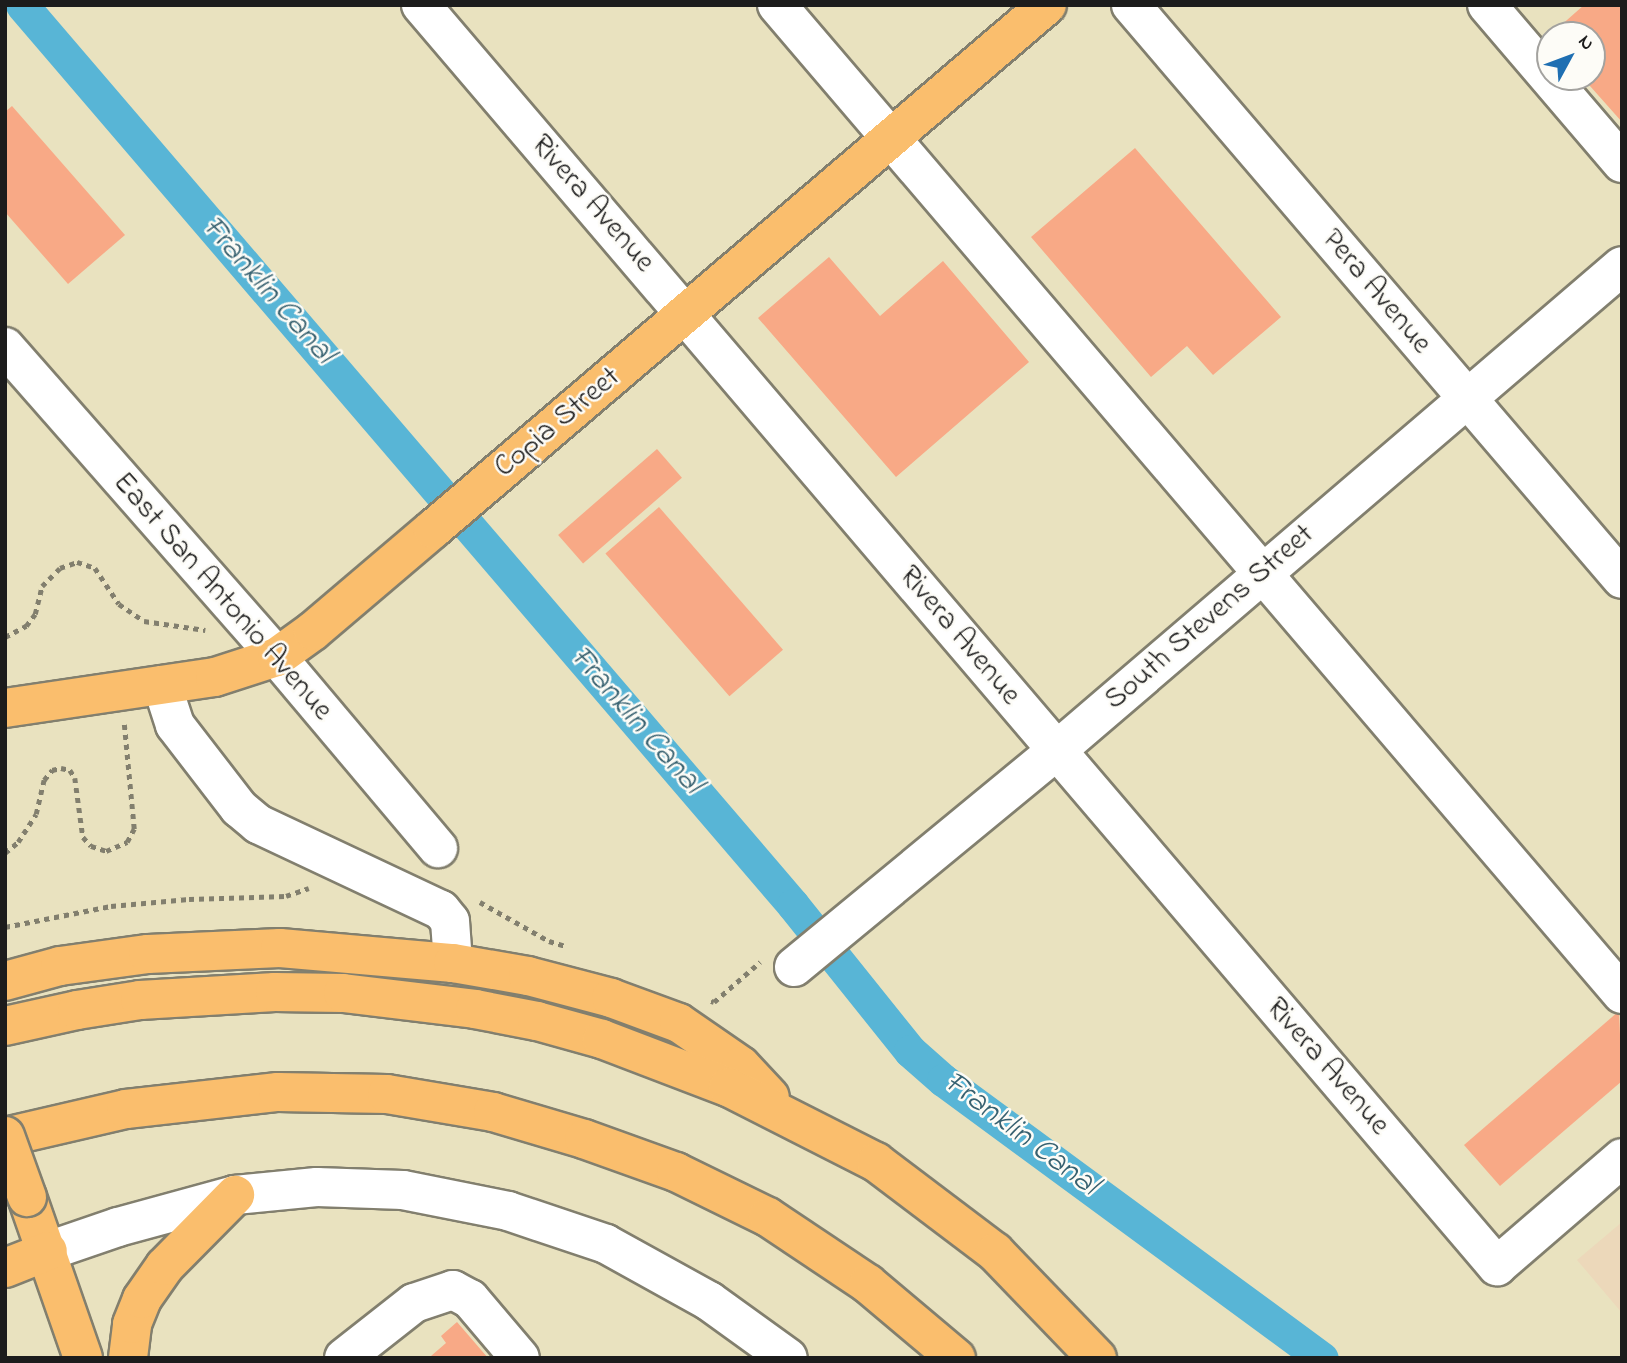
<!DOCTYPE html>
<style>
body{margin:0}
#map{position:relative;width:1627px;height:1363px;overflow:hidden;background:#e9e2bf;font-family:"Indie Flower",sans-serif}
div>[style]{position:absolute}
[style*='--x']{left:calc(var(--x)*1px);top:calc(var(--y)*1px);width:calc(var(--w)*1px);rotate:calc(var(--a)*1deg)}
.built>*{inset:0;background:#ecd8ba}
.canal>*{height:33px;margin:-16.5px;padding:0 16.5px;transform-origin:16.5px;border-radius:16.5px;background:#58b5d6}
.building>*{inset:0;background:#f8a986;transform-origin:0 0}
.path>*{height:4.5px;margin-top:-2.25px;transform-origin:0;background:repeating-linear-gradient(90deg,#827f6e 0 5px,transparent 0 10px)}
.roads{filter:drop-shadow(2px 0 #827f6e) drop-shadow(-2px 0 #827f6e) drop-shadow(0 2px #827f6e) drop-shadow(0 -2px #827f6e)}
.minor>*{height:38px;margin:-19px;padding:0 19px;transform-origin:19px;border-radius:19px;background:#fff}
.major>*{height:38px;margin:-19px;padding:0 19px;transform-origin:19px;border-radius:19px;background:#fabe6d}
.highway>*{height:38px;margin:-19px;padding:0 19px;transform-origin:19px;border-radius:19px;background:#fabe6d}
.bridges{filter:drop-shadow(2px 0 #827f6e) drop-shadow(-2px 0 #827f6e) drop-shadow(0 2px #827f6e) drop-shadow(0 -2px #827f6e)}
.major-bridge>*{height:38px;margin:-19px;padding:0 19px;transform-origin:19px;border-radius:19px;background:#fabe6d}
span{translate:-50% -50%;white-space:nowrap;text-align:center;line-height:1.15;-webkit-text-stroke:5px #fdfcf7;paint-order:stroke}
.street-label{font-size:30px;color:#1c1c1c}
.water-label{font-size:32px;color:#376170;font-style:italic}
.frame{position:absolute;inset:0;border:7px solid #1c1c1c;pointer-events:none}
.north{position:absolute;left:1536px;top:21px;width:70px;height:70px;box-sizing:border-box;background:#fdfcf7;border:2px solid #a3a29f;border-radius:50%;rotate:49deg;font-size:19px;font-weight:700;line-height:28px;text-align:center;color:#1c1c1c}
.north::after{content:'';display:block;margin:auto;width:24px;height:32px;background:#1f6fb2;clip-path:polygon(50% 0,100% 100%,50% 72%,0 100%)}
</style>
<div id="map">
<div class="built">
<div style="clip-path:polygon(1622px 1222px,1622px 1313px,1577px 1260px)"></div>
</div>
<div class="canal">
<div style="--x:22;--y:5;--w:1185;--a:49.41"></div>
<div style="--x:793;--y:905;--w:187;--a:51.3"></div>
<div style="--x:910;--y:1051;--w:44;--a:41.3"></div>
<div style="--x:943;--y:1080;--w:470;--a:36.3"></div>
</div>
<div class="building">
<div style="clip-path:polygon(1584px 5px,1622px 5px,1622px 122px,1582px 77px,1592px 77px,1592px 35px,1550px 35px)"></div>
<div style="clip-path:polygon(12px 106px,125px 235px,68px 284px,5px 212px,5px 112px)"></div>
<div style="clip-path:polygon(1135px 148px,1281px 317px,1213px 375px,1187px 346px,1151px 377px,1031px 237px)"></div>
<div style="clip-path:polygon(829px 257px,880px 316px,943px 261px,1029px 362px,896px 477px,758px 318px)"></div>
<div style="left:657px;top:449px;width:38px;height:131px;rotate:49deg"></div>
<div style="left:659px;top:507px;width:189px;height:71px;rotate:49deg"></div>
<div style="clip-path:polygon(1619px 1011px,1622px 1081px,1500px 1186px,1464px 1145px)"></div>
<div style="clip-path:polygon(457px 1322px,488px 1358px,431px 1356px,446px 1343px,441px 1336px)"></div>
</div>
<div class="path">
<div style="--x:5;--y:637;--w:24;--a:-28"></div>
<div style="--x:26;--y:626;--w:15;--a:-53"></div>
<div style="--x:35;--y:614;--w:29;--a:-76"></div>
<div style="--x:42;--y:586;--w:25;--a:-45"></div>
<div style="--x:60;--y:568;--w:18;--a:-19"></div>
<div style="--x:77;--y:562;--w:19;--a:18"></div>
<div style="--x:95;--y:568;--w:43;--a:56.3"></div>
<div style="--x:119;--y:604;--w:30;--a:34"></div>
<div style="--x:144;--y:621;--w:62;--a:8.4"></div>
<div style="--x:5;--y:853;--w:17;--a:-40"></div>
<div style="--x:18;--y:842;--w:33;--a:-57"></div>
<div style="--x:36;--y:814;--w:35;--a:-77"></div>
<div style="--x:44;--y:780;--w:13;--a:-51"></div>
<div style="--x:52;--y:770;--w:9;--a:-13"></div>
<div style="--x:61;--y:768;--w:9;--a:13"></div>
<div style="--x:70;--y:770;--w:9;--a:58"></div>
<div style="--x:75;--y:778;--w:60;--a:82.3"></div>
<div style="--x:83;--y:837;--w:12;--a:48"></div>
<div style="--x:91;--y:846;--w:16;--a:18"></div>
<div style="--x:106;--y:851;--w:23;--a:-23"></div>
<div style="--x:127;--y:842;--w:15;--a:-62"></div>
<div style="--x:134;--y:829;--w:105;--a:-95.4"></div>
<div style="--x:480;--y:902;--w:79;--a:29.5"></div>
<div style="--x:549;--y:941;--w:17;--a:17"></div>
<div style="--x:5;--y:927;--w:108;--a:-11.2"></div>
<div style="--x:111;--y:906;--w:78;--a:-5.1"></div>
<div style="--x:189;--y:899;--w:97;--a:-1.8"></div>
<div style="--x:286;--y:896;--w:24;--a:-19"></div>
<div style="--x:711;--y:1001;--w:3;--a:18"></div>
<div style="--x:714;--y:1002;--w:61;--a:-41"></div>
</div>
<div class="roads">
<div class="minor">
<div style="--x:421;--y:5;--w:1658;--a:49.53"></div>
<div style="--x:1497;--y:1266;--w:165;--a:-40.8"></div>
<div style="--x:777;--y:5;--w:1301;--a:49.49"></div>
<div style="--x:1131;--y:5;--w:755;--a:49.46"></div>
<div style="--x:1487;--y:5;--w:208;--a:49.5"></div>
<div style="--x:5;--y:347;--w:412;--a:48.7"></div>
<div style="--x:277;--y:657;--w:250;--a:49.9"></div>
<div style="--x:162;--y:685;--w:42;--a:72"></div>
<div style="--x:175;--y:725;--w:105;--a:52.4"></div>
<div style="--x:239;--y:808;--w:25;--a:40"></div>
<div style="--x:258;--y:824;--w:202;--a:25.2"></div>
<div style="--x:441;--y:910;--w:14;--a:51"></div>
<div style="--x:450;--y:921;--w:42;--a:85.9"></div>
<div style="--x:794;--y:967;--w:340;--a:-39.5"></div>
<div style="--x:1056;--y:751;--w:745;--a:-40.59"></div>
<div style="--x:48;--y:1251;--w:74;--a:-18.9"></div>
<div style="--x:118;--y:1227;--w:121;--a:-15.3"></div>
<div style="--x:235;--y:1195;--w:82;--a:-5.6"></div>
<div style="--x:317;--y:1187;--w:86;--a:2"></div>
<div style="--x:403;--y:1190;--w:107;--a:11.3"></div>
<div style="--x:508;--y:1211;--w:103;--a:18.6"></div>
<div style="--x:606;--y:1244;--w:118;--a:29"></div>
<div style="--x:709;--y:1301;--w:97;--a:35.8"></div>
<div style="--x:344;--y:1358;--w:89;--a:-38.2"></div>
<div style="--x:414;--y:1303;--w:41;--a:-18.4"></div>
<div style="--x:453;--y:1290;--w:19;--a:28"></div>
<div style="--x:470;--y:1299;--w:77;--a:49.7"></div>
</div>
<div class="major">
<div style="--x:5;--y:708;--w:212;--a:-8.4"></div>
<div style="--x:215;--y:677;--w:65;--a:-17.9"></div>
<div style="--x:277;--y:657;--w:44;--a:-35.8"></div>
<div style="--x:313;--y:631;--w:157;--a:-40.4"></div>
<div style="--x:433;--y:529;--w:807;--a:-40.48"></div>
<div style="--x:27;--y:1197;--w:170;--a:70.8"></div>
<div style="--x:128;--y:1358;--w:34;--a:-83"></div>
<div style="--x:132;--y:1324;--w:27;--a:-68"></div>
<div style="--x:142;--y:1299;--w:40;--a:-55.1"></div>
<div style="--x:165;--y:1266;--w:100;--a:-45.4"></div>
</div>
<div class="highway">
<div style="--x:5;--y:981;--w:57;--a:-15.3"></div>
<div style="--x:60;--y:966;--w:89;--a:-7.8"></div>
<div style="--x:148;--y:954;--w:132;--a:-2.6"></div>
<div style="--x:280;--y:948;--w:174;--a:5"></div>
<div style="--x:453;--y:963;--w:76;--a:9.8"></div>
<div style="--x:528;--y:976;--w:86;--a:14.8"></div>
<div style="--x:611;--y:998;--w:72;--a:20.2"></div>
<div style="--x:679;--y:1023;--w:75;--a:34.7"></div>
<div style="--x:741;--y:1066;--w:42;--a:46.9"></div>
<div style="--x:5;--y:1026;--w:74;--a:-12.5"></div>
<div style="--x:77;--y:1010;--w:64;--a:-9"></div>
<div style="--x:140;--y:1000;--w:135;--a:-3.4"></div>
<div style="--x:275;--y:992;--w:68;--a:0.8"></div>
<div style="--x:343;--y:993;--w:133;--a:6.9"></div>
<div style="--x:475;--y:1009;--w:63;--a:11"></div>
<div style="--x:537;--y:1021;--w:67;--a:15.5"></div>
<div style="--x:602;--y:1039;--w:135;--a:20.9"></div>
<div style="--x:728;--y:1087;--w:166;--a:26.9"></div>
<div style="--x:876;--y:1162;--w:149;--a:37.1"></div>
<div style="--x:995;--y:1252;--w:147;--a:46.1"></div>
<div style="--x:5;--y:1137;--w:124;--a:-13"></div>
<div style="--x:126;--y:1109;--w:153;--a:-6.4"></div>
<div style="--x:278;--y:1092;--w:109;--a:1.1"></div>
<div style="--x:387;--y:1094;--w:108;--a:9.6"></div>
<div style="--x:493;--y:1112;--w:95;--a:16.5"></div>
<div style="--x:584;--y:1139;--w:98;--a:19.7"></div>
<div style="--x:676;--y:1172;--w:102;--a:26.1"></div>
<div style="--x:768;--y:1217;--w:120;--a:33.8"></div>
<div style="--x:868;--y:1284;--w:115;--a:40.1"></div>
<div style="--x:5;--y:1268;--w:46;--a:-21.6"></div>
</div>
</div>
<div class="bridges">
<div class="major-bridge">
<div style="--x:5;--y:1136;--w:65;--a:70.2"></div>
</div>
</div>
<div class="street-label">
<span style="left:592px;top:204px;rotate:49deg">Rivera Avenue</span>
<span style="left:1376px;top:292px;rotate:50deg">Pera Avenue</span>
<span style="left:558px;top:423px;rotate:-40deg">Copia Street</span>
<span style="left:222px;top:597px;rotate:49deg">East San Antonio Avenue</span>
<span style="left:1210px;top:618px;rotate:-41deg">South Stevens Street</span>
<span style="left:959px;top:636px;rotate:50deg">Rivera Avenue</span>
<span style="left:1327px;top:1067px;rotate:49deg">Rivera Avenue</span>
</div>
<div class="water-label">
<span style="left:267px;top:291px;rotate:49deg">Franklin Canal</span>
<span style="left:635px;top:721px;rotate:49deg">Franklin Canal</span>
<span style="left:1020px;top:1135px;rotate:37deg">Franklin Canal</span>
</div>
<div class="frame"></div>
<div class="north">N</div>
</div>
